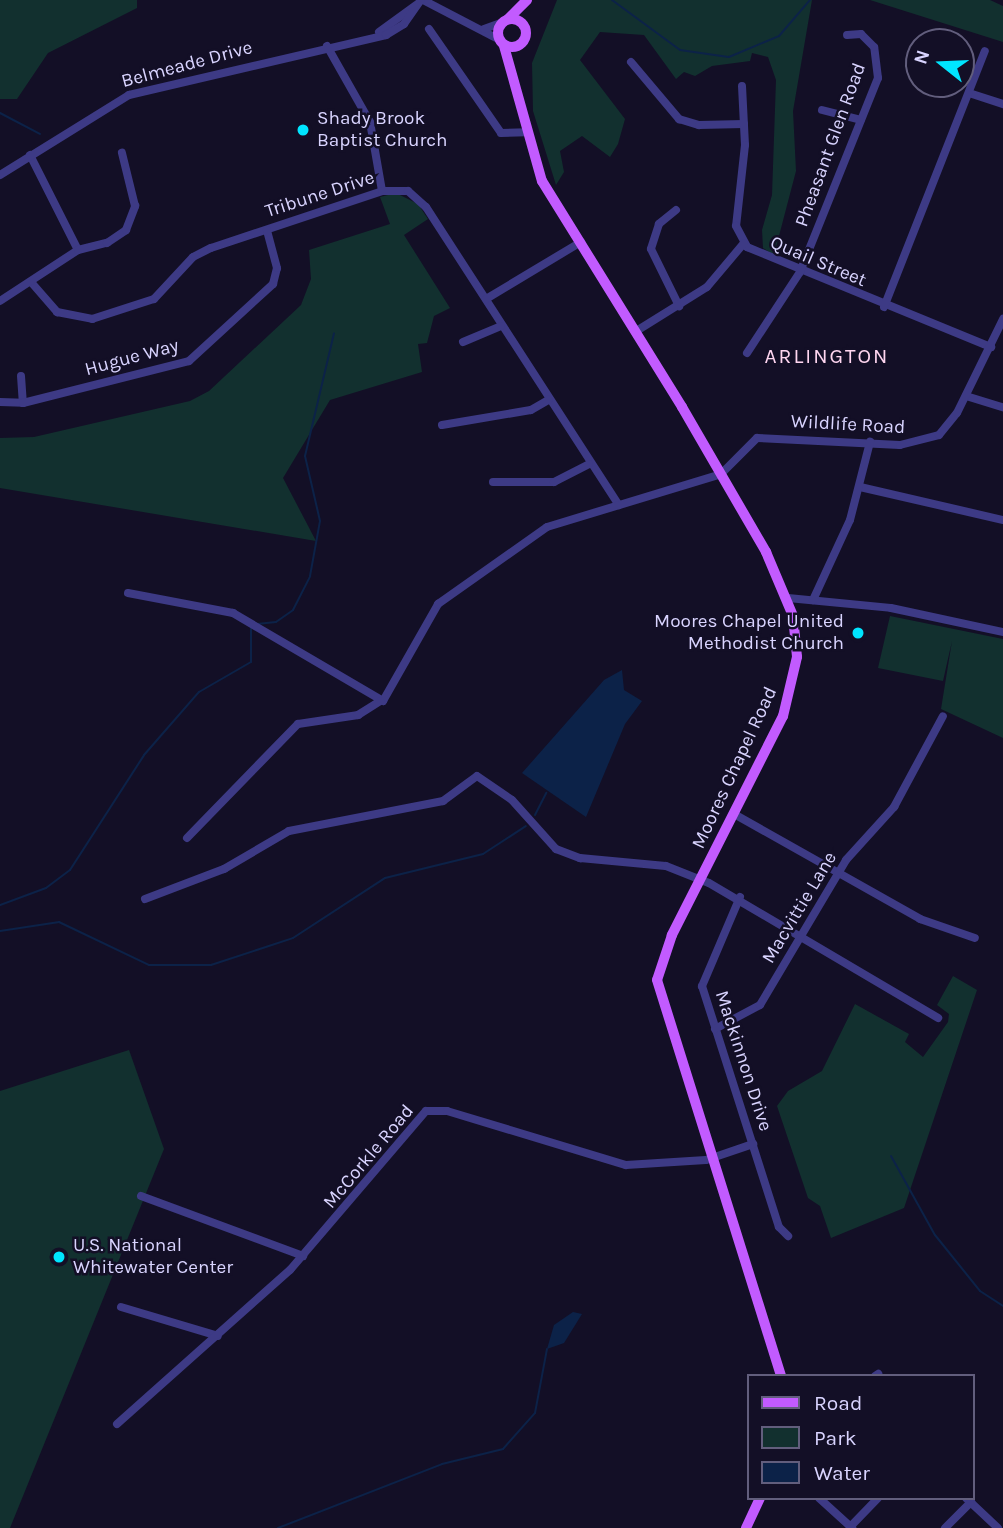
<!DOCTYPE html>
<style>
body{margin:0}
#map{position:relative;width:1003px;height:1528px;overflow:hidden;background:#130f26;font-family:Karla,sans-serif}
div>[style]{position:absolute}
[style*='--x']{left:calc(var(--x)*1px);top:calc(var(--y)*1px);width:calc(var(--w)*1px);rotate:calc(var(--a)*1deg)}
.green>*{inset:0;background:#12302f}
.water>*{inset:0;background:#0c2248}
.stream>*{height:2px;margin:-1px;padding:0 1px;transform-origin:1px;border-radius:1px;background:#0c2248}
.minor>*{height:8px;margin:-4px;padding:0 4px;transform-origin:4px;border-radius:4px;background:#3d3a85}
.major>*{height:10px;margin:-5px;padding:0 5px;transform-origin:5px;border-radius:5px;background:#c25bff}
.major>.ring{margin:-5px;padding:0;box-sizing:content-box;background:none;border:10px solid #c25bff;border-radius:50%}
.dots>*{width:19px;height:19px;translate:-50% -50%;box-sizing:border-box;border:4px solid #130f26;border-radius:50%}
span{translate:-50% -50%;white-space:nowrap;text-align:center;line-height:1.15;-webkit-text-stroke:5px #130f26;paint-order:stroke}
.street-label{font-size:19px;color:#d9d4ff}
.poi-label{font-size:19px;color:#d9d4ff}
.left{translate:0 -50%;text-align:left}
.right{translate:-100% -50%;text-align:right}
.neighbourhood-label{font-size:21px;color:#ffd6f0;letter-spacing:2px}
.legend{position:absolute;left:747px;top:1374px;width:228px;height:126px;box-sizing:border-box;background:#130f26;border:2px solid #625e7d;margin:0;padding:9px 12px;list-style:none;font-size:21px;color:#d9d4ff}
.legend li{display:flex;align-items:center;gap:14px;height:35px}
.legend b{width:35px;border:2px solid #625e7d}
.north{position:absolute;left:905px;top:28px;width:70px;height:70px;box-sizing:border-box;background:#130f26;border:2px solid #625e7d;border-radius:50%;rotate:288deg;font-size:19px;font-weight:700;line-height:28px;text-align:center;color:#d9d4ff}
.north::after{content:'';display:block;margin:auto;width:24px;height:32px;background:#00e5ff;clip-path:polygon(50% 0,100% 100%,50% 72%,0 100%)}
</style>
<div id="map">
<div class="green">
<div style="clip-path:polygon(0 0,137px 0,137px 8px,48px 53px,17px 99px,0 99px)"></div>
<div style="clip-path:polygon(557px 0,812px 0,793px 111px,796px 171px,774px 255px,763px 248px,762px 230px,772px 195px,776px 80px,768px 57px,752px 53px,750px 61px,712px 66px,695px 76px,684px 72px,676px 79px,644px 35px,600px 32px,580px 60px,625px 119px,618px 144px,610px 157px,582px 136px,560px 151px,564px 172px,556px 185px,533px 111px,532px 63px)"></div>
<div style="clip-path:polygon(870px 0,990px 0,1003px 6px,1003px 42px)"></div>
<div style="clip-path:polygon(396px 193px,418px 204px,428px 219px,404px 235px,450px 308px,434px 316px,427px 343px,418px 344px,422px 372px,330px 400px,283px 478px,316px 541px,0 488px,0 438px,34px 437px,190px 401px,209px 391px,301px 305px,311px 279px,309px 250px,390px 224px,380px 197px)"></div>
<div style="clip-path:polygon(890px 616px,1003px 639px,1003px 738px,941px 709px,952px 641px,943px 681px,878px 668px)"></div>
<div style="clip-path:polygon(953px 976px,977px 990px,904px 1208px,831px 1238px,820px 1206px,808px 1198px,777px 1106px,788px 1091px,822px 1071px,855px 1004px,909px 1034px,905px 1042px,923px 1057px,948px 1022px,949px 1014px,937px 1005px)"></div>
<div style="clip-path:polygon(129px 1050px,164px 1149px,10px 1528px,0 1528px,0 1091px)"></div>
</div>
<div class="water">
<div style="clip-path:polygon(622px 670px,624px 690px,642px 701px,625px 724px,586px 817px,522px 773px,604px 680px)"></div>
<div style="clip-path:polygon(573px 1312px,582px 1314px,564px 1343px,547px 1349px,554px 1325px)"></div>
</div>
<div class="stream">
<div style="--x:612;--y:0;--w:84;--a:36.3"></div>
<div style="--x:680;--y:50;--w:49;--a:8.1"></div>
<div style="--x:729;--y:57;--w:54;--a:-22.8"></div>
<div style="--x:779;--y:36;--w:48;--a:-49.3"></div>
<div style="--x:0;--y:113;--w:45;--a:27.7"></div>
<div style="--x:257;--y:624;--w:19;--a:-6"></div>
<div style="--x:276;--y:622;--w:21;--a:-35"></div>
<div style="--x:293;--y:610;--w:38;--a:-63"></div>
<div style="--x:310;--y:576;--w:56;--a:-79.7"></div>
<div style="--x:320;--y:521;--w:67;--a:-103"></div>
<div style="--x:305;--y:456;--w:126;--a:-76.7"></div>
<div style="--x:535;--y:815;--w:25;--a:-63"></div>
<div style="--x:0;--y:905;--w:49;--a:-20.3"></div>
<div style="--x:46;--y:888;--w:30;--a:-37"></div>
<div style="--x:70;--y:870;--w:137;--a:-57.2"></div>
<div style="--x:144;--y:755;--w:84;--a:-48.9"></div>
<div style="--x:199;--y:692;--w:60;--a:-30"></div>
<div style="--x:251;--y:662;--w:34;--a:-90"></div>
<div style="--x:0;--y:931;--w:60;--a:-8.7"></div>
<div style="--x:59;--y:922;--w:100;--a:25.5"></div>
<div style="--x:149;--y:965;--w:62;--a:0"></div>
<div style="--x:211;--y:965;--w:86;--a:-18.2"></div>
<div style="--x:293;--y:938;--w:110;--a:-33.1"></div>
<div style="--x:385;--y:878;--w:101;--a:-13.8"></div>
<div style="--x:483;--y:854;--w:51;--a:-33.1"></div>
<div style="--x:891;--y:1156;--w:90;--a:60.9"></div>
<div style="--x:935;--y:1235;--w:72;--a:51.2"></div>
<div style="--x:980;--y:1291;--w:27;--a:33"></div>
<div style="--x:278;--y:1528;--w:176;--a:-21.3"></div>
<div style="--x:442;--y:1464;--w:63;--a:-13.8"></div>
<div style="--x:503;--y:1449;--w:48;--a:-48.4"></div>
<div style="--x:535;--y:1413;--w:65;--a:-79.4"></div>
</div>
<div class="minor">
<div style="--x:423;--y:0;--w:85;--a:27.5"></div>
<div style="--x:429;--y:29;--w:126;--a:55.3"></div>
<div style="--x:501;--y:133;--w:25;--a:-2"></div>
<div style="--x:484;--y:29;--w:20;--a:-20"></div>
<div style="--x:379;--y:32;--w:46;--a:-36.1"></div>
<div style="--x:327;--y:46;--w:87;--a:60.5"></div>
<div style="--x:370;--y:122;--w:70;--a:80.1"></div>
<div style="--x:631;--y:62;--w:75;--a:49.9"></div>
<div style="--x:679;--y:119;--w:21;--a:17"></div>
<div style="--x:699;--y:125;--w:45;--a:-1.3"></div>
<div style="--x:742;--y:86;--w:59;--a:87.1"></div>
<div style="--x:745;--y:145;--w:81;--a:96.3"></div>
<div style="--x:736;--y:226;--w:24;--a:62"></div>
<div style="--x:747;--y:247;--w:264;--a:22.3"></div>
<div style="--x:969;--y:93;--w:36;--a:18"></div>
<div style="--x:822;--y:110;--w:40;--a:14.4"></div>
<div style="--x:30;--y:155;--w:106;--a:63.2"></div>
<div style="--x:0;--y:175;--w:152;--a:-31.8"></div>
<div style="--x:129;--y:95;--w:264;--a:-13.1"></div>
<div style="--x:386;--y:35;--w:21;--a:-31"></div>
<div style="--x:404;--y:24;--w:29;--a:-55"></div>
<div style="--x:676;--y:210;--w:22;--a:141"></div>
<div style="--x:659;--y:224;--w:26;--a:108"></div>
<div style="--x:651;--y:249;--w:64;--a:63.8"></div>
<div style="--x:31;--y:282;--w:40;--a:49"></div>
<div style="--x:57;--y:312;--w:36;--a:11"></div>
<div style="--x:92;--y:319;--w:65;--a:-17.9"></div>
<div style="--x:154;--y:299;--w:57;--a:-47.1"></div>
<div style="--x:193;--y:257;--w:20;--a:-27"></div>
<div style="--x:211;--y:248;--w:180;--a:-18.4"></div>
<div style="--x:382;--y:191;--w:26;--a:0"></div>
<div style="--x:408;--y:191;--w:24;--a:42"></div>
<div style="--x:426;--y:207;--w:355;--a:57.1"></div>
<div style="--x:486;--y:299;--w:111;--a:-31"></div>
<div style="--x:0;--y:301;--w:93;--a:-33.2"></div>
<div style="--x:78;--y:250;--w:30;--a:-14"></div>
<div style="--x:107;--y:243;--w:23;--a:-34"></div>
<div style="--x:126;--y:230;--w:26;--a:-69"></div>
<div style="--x:135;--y:206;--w:55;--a:-103.8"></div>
<div style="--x:884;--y:307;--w:275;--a:-68.5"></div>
<div style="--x:638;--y:330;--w:81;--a:-31.9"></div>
<div style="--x:707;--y:287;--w:57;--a:-49.9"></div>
<div style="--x:463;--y:342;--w:41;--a:-22.8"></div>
<div style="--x:747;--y:353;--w:97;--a:-56.8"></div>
<div style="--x:800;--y:272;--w:209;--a:-68.1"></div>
<div style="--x:878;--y:78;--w:31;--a:-97"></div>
<div style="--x:874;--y:47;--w:18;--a:-135"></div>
<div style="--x:861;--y:34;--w:14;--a:176"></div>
<div style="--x:21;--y:376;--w:27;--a:86"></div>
<div style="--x:966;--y:396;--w:39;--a:17"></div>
<div style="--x:0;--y:402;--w:23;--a:2"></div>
<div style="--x:23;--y:403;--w:171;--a:-14.2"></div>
<div style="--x:189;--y:361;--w:114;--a:-42.5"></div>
<div style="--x:273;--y:284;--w:16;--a:-76"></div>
<div style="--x:277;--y:268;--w:39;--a:-105"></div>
<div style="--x:442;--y:425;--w:90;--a:-9.6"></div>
<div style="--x:531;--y:410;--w:20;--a:-30"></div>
<div style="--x:493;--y:482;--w:61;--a:0"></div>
<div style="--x:554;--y:482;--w:39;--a:-27"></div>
<div style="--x:860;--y:487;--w:147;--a:13"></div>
<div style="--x:128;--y:593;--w:107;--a:10.8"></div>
<div style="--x:233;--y:613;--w:174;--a:30.4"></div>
<div style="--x:383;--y:701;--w:112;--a:-60.4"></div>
<div style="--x:438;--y:604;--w:133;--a:-35.2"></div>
<div style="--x:547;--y:527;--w:182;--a:-16.9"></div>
<div style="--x:721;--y:474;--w:51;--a:-45"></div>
<div style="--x:757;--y:438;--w:143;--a:2.8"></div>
<div style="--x:900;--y:445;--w:40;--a:-14.4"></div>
<div style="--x:939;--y:435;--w:28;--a:-51"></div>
<div style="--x:957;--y:413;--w:105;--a:-63.9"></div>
<div style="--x:788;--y:598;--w:103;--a:5.5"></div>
<div style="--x:891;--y:608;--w:115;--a:12.1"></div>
<div style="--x:813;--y:600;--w:88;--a:-65.2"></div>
<div style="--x:850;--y:520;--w:81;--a:-75.6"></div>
<div style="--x:734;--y:814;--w:214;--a:29.4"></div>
<div style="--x:920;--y:919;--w:58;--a:19.1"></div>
<div style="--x:187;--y:838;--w:159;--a:-45.8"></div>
<div style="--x:298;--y:724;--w:61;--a:-8.5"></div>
<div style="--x:358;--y:715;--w:26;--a:-32"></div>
<div style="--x:740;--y:897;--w:97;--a:113.1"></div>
<div style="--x:702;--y:986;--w:253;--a:72.3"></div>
<div style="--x:779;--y:1227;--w:13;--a:45"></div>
<div style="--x:145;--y:899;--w:85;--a:-20.8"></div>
<div style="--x:224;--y:869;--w:75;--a:-30.3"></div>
<div style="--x:289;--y:831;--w:157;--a:-11"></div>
<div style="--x:443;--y:801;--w:42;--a:-36.3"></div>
<div style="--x:477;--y:776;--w:42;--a:34.4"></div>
<div style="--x:512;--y:800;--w:66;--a:48.1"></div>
<div style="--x:556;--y:849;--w:26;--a:21"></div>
<div style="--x:580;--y:858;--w:86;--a:5.3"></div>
<div style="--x:666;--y:866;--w:46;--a:21.6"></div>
<div style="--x:709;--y:883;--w:266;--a:30.5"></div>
<div style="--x:715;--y:1029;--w:51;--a:-28.1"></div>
<div style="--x:760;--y:1005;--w:169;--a:-59.3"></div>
<div style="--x:846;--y:860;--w:72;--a:-47.8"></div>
<div style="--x:894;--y:807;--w:103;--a:-61.7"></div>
<div style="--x:141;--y:1196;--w:173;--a:20.3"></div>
<div style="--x:121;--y:1307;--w:101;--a:16.6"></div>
<div style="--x:875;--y:1376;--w:4;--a:-34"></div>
<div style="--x:117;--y:1424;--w:232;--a:-41.7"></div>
<div style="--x:290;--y:1270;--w:209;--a:-49.5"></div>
<div style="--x:426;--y:1111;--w:21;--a:0"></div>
<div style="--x:447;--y:1111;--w:187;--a:16.8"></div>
<div style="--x:626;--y:1165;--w:80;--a:-3.6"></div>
<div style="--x:706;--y:1160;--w:50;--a:-18.8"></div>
<div style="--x:819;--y:1498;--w:45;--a:42.3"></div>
<div style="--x:966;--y:1498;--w:44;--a:43.2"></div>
<div style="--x:850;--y:1527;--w:40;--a:-46"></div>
<div style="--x:945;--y:1528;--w:37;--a:-45"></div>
</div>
<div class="major">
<div class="ring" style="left:498px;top:19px;width:18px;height:18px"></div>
<div style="--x:508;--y:19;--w:27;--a:-45"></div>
<div style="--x:504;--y:46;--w:140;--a:74.3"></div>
<div style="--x:542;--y:181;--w:266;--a:58.2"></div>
<div style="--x:682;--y:407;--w:168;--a:59.9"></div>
<div style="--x:766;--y:552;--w:69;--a:67.1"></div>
<div style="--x:793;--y:616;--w:41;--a:84.4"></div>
<div style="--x:797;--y:657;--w:61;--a:103.3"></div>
<div style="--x:783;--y:716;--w:246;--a:116.9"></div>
<div style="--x:672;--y:935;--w:47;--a:108.4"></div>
<div style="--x:657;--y:980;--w:415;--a:72.6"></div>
<div style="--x:746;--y:1528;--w:33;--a:-65"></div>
</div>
<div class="dots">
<div style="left:303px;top:130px;background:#00e5ff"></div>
<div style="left:858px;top:633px;background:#00e5ff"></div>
<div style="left:59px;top:1257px;background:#00e5ff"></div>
</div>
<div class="street-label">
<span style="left:187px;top:65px;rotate:-15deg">Belmeade Drive</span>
<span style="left:831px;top:145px;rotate:-70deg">Pheasant Glen Road</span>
<span style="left:320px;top:195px;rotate:-18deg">Tribune Drive</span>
<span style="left:818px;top:262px;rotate:23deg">Quail Street</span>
<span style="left:132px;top:358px;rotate:-15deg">Hugue Way</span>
<span style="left:848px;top:425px;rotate:3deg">Wildlife Road</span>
<span style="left:735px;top:768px;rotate:-65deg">Moores Chapel Road</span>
<span style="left:800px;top:908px;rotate:-59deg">Macvittie Lane</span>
<span style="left:743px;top:1061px;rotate:72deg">Mackinnon Drive</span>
<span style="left:369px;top:1157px;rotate:-50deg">McCorkle Road</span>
</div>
<div class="poi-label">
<span class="left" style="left:317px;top:130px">Shady Brook<br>Baptist Church</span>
<span class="right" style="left:844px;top:633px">Moores Chapel United<br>Methodist Church</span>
<span class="left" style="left:73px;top:1257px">U.S. National<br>Whitewater Center</span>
</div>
<div class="neighbourhood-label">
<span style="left:827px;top:356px">ARLINGTON</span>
</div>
<ul class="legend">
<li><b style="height:9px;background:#c25bff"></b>Road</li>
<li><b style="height:19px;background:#12302f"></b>Park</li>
<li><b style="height:19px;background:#0c2248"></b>Water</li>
</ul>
<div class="north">N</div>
</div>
